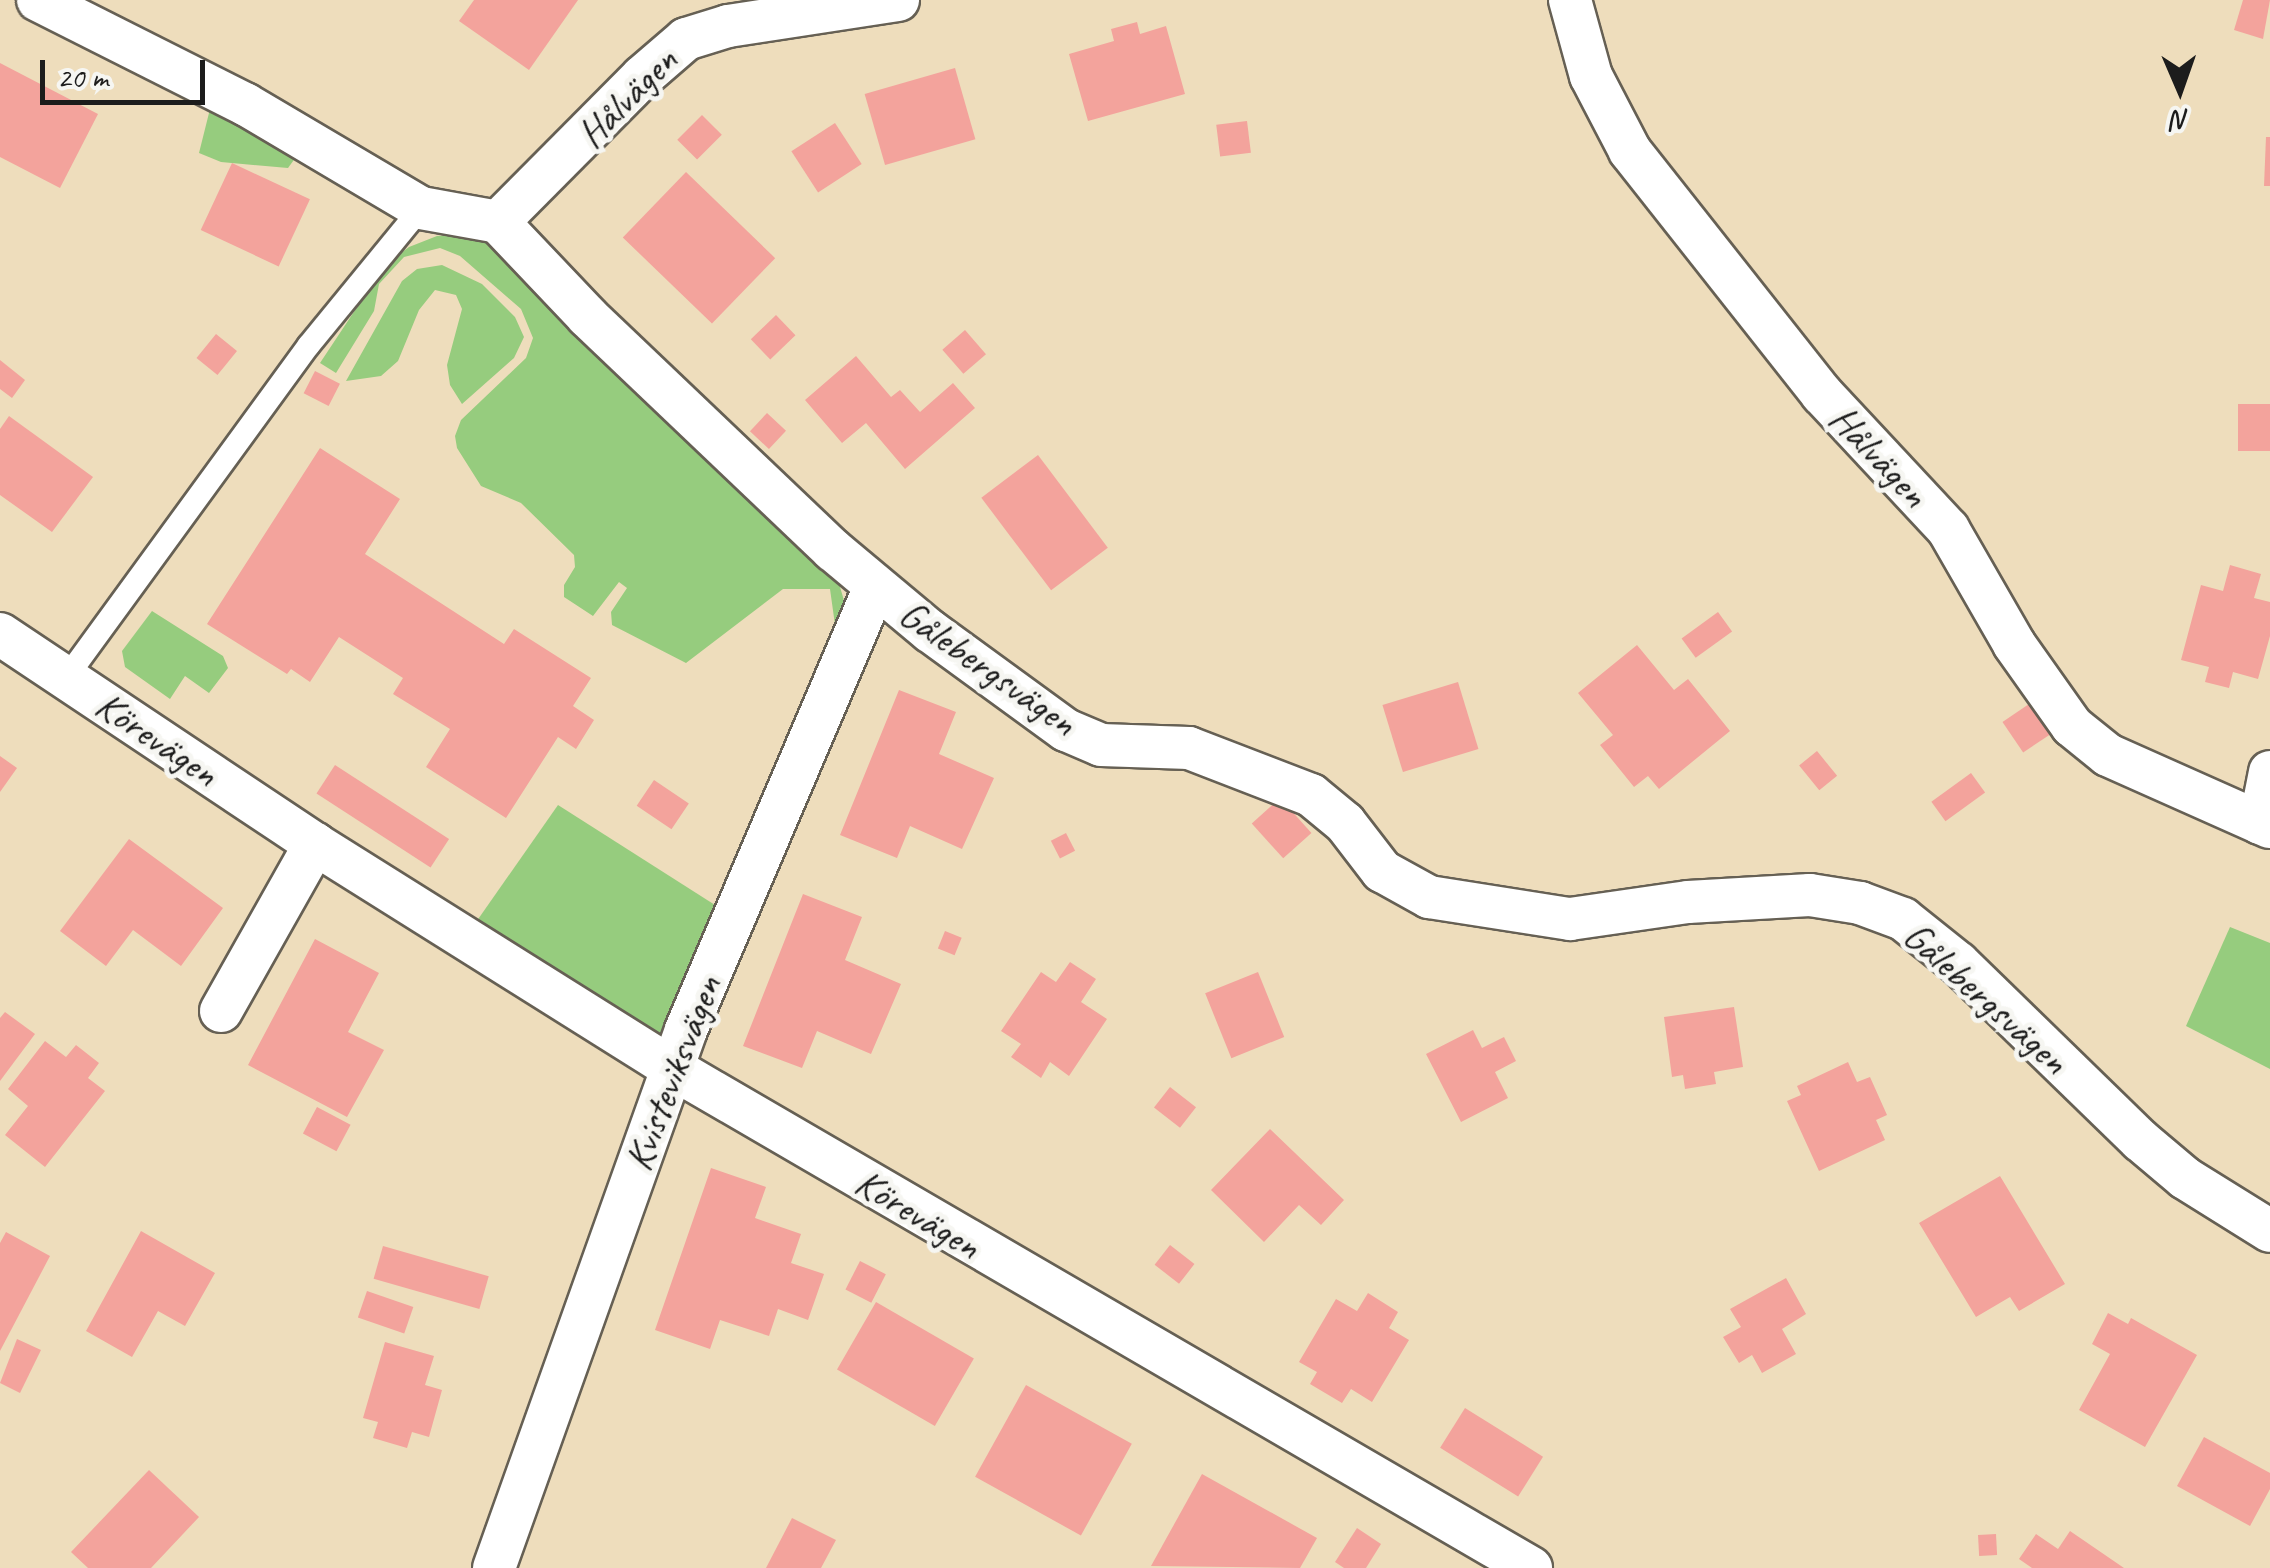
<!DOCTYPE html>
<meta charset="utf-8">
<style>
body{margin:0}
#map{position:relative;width:2270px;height:1568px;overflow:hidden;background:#eeddbc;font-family:Caveat,sans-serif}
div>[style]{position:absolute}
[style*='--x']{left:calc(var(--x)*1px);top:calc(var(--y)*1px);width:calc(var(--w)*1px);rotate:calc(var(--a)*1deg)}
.green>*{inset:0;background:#96cc7e}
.building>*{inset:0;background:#f3a39c;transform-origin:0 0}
.roads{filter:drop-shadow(2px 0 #666054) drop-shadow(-2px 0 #666054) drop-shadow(0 2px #666054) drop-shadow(0 -2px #666054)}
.service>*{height:22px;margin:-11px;padding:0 11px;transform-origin:11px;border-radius:11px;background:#fff}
.minor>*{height:42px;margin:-21px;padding:0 21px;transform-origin:21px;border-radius:21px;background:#fff}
span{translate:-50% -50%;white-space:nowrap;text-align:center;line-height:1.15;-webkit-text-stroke:10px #f6f6f2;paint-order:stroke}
.street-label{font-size:40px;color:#1c1c1c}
.north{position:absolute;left:2130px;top:40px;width:100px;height:100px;-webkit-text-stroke:8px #f6f6f2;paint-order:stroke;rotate:178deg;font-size:28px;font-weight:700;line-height:40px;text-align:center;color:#1c1c1c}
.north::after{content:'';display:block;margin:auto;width:35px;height:45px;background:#1c1c1c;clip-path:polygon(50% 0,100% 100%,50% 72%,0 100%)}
.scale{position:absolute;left:40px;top:60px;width:165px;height:45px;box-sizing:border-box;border:5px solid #1c1c1c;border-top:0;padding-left:12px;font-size:30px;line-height:35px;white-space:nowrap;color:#1c1c1c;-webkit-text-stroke:8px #f6f6f2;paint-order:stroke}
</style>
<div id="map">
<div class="green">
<div style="clip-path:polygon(211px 105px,296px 157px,288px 168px,221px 162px,199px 153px)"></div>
<div style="clip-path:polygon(461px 234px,485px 242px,539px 287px,838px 580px,845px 604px,836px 632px,830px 589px,783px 589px,686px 663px,612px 625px,611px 612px,627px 588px,619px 582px,593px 616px,564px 597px,564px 585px,575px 567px,574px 555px,521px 503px,481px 486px,457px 448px,455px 436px,461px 420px,526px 358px,533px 338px,521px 309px,460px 256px,440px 248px,404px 257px,379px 284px,374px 311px,336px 373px,320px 363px,385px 265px,409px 247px,437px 236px)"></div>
<div style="clip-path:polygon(442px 265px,482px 284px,515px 317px,524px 337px,514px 358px,462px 404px,450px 385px,447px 365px,462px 309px,456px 295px,435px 290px,419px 310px,398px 361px,381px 376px,346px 381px,402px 281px,417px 269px)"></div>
<div style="clip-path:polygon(152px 611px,223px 656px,228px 668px,209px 693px,185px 676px,170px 699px,125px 667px,122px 651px)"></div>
<div style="clip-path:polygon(558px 805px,715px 905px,718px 917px,672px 1029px,657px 1037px,474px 925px)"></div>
<div style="clip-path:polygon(2230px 927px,2270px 943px,2270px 1069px,2186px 1026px)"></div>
</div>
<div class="building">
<div style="clip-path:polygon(474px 0,578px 0,529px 70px,459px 21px)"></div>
<div style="clip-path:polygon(2243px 0,2270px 0,2263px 39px,2234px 30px)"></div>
<div style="clip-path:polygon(1137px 22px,1140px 34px,1166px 26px,1185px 94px,1088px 121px,1069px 54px,1114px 41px,1111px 29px)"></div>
<div style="clip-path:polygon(0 63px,98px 114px,60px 188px,0 157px)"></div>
<div style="left:955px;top:68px;width:74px;height:94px;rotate:74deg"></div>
<div style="left:702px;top:115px;width:28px;height:35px;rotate:45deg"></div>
<div style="left:1247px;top:121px;width:32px;height:31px;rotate:83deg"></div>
<div style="left:835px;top:123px;width:49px;height:52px;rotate:57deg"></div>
<div style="clip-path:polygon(2266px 137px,2270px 137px,2270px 186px,2264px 186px)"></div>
<div style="left:232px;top:163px;width:86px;height:74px;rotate:25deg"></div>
<div style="left:686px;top:172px;width:124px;height:91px;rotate:44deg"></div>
<div style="left:776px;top:315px;width:28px;height:35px;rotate:46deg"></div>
<div style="left:965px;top:330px;width:32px;height:30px;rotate:49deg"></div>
<div style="left:216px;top:334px;width:27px;height:31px;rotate:39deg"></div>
<div style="clip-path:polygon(856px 356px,891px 397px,900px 390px,920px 412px,953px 383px,975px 408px,905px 469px,866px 423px,842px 443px,805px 400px)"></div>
<div style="clip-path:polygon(0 360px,25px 380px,12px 398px,0 389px)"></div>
<div style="left:315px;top:371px;width:28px;height:25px;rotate:27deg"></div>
<div style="left:2238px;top:404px;width:32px;height:47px"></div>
<div style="left:767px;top:413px;width:26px;height:25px;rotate:43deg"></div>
<div style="clip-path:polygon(9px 416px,93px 477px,52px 532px,0 495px,0 429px)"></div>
<div style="clip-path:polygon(320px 448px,400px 499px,365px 554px,504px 644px,514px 629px,591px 678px,573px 706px,594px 720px,576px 749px,558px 737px,506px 818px,426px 767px,450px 729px,393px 694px,403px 678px,339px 637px,310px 682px,291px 669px,287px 674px,207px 624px)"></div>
<div style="left:1038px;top:455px;width:116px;height:71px;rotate:53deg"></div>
<div style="clip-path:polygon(2230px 565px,2261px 574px,2254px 598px,2270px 602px,2270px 636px,2258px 679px,2233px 672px,2229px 688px,2205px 682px,2209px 667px,2181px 660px,2201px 585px,2223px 591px)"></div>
<div style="left:1718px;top:612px;width:24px;height:45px;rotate:54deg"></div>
<div style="clip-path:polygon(1637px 645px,1674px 690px,1688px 679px,1730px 731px,1659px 789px,1648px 776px,1634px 787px,1600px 745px,1613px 735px,1578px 693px)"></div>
<div style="left:1458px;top:682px;width:70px;height:79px;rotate:73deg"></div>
<div style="clip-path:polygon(899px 690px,956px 712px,939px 754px,994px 778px,962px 849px,910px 826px,897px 858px,840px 835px)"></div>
<div style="left:2029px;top:704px;width:37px;height:32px;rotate:56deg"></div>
<div style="left:1817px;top:751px;width:32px;height:23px;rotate:51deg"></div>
<div style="clip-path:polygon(0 756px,17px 768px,0 792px)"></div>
<div style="left:335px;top:765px;width:136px;height:34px;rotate:33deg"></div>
<div style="left:1971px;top:773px;width:24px;height:49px;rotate:54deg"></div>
<div style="left:654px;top:780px;width:42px;height:31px;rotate:34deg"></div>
<div style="left:1280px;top:798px;width:47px;height:38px;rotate:48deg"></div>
<div style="left:1066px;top:833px;width:20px;height:17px;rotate:63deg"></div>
<div style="clip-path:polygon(129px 839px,223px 908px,181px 966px,133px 930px,106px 966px,60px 931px)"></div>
<div style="clip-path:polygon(803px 894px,862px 917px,845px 960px,901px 984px,871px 1054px,817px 1031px,802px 1068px,743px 1046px)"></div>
<div style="left:945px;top:931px;width:18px;height:19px;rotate:22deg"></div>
<div style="clip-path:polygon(315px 939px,379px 973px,348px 1032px,384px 1050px,347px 1117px,248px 1065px)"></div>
<div style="clip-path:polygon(1070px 962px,1096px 979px,1081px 1002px,1107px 1019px,1069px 1076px,1050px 1062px,1041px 1078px,1011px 1057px,1021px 1044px,1001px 1031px,1041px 972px,1056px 982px)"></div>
<div style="left:1258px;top:972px;width:70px;height:57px;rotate:68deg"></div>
<div style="clip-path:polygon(1734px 1007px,1743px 1067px,1714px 1072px,1716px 1084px,1685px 1089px,1683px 1075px,1672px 1077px,1664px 1017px)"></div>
<div style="clip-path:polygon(5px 1012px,35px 1034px,0 1081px,0 1018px)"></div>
<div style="clip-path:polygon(1473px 1030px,1482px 1048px,1504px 1037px,1516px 1061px,1495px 1072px,1508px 1098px,1461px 1122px,1426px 1054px)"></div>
<div style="clip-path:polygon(45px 1041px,66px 1057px,76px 1045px,99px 1063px,88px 1078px,105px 1091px,45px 1167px,5px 1135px,28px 1106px,8px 1089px)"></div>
<div style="clip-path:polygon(1848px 1062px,1857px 1082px,1870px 1077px,1887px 1115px,1876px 1120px,1885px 1140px,1819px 1171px,1787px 1101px,1801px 1095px,1797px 1086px)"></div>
<div style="left:1170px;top:1087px;width:33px;height:26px;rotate:38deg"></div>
<div style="left:317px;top:1107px;width:38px;height:30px;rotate:28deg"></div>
<div style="clip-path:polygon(1270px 1129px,1344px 1200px,1321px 1225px,1299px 1205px,1264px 1242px,1211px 1190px)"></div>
<div style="clip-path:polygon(711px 1168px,766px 1187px,755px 1218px,801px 1234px,791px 1263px,824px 1274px,808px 1320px,778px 1309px,769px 1336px,720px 1320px,710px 1349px,655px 1330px)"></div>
<div style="clip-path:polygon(2000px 1176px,2065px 1284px,2019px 1311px,2010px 1297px,1976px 1317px,1919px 1223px)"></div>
<div style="clip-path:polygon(141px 1231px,215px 1273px,185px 1326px,158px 1311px,132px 1357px,86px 1331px)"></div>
<div style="clip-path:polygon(6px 1232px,50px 1256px,0 1351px,0 1243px)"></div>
<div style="left:1170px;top:1245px;width:31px;height:25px;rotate:38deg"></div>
<div style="left:383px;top:1246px;width:110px;height:34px;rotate:16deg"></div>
<div style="left:860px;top:1261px;width:29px;height:32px;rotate:27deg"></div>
<div style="clip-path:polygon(1786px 1278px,1806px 1314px,1782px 1329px,1796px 1354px,1762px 1373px,1752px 1355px,1739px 1363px,1723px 1337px,1741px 1327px,1730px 1309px)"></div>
<div style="left:367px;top:1291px;width:49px;height:28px;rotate:19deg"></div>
<div style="clip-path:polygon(1368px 1293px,1398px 1312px,1389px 1328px,1409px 1340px,1372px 1402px,1351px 1389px,1342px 1403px,1310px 1384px,1317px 1372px,1299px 1362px,1336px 1299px,1357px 1311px)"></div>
<div style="left:876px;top:1302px;width:113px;height:78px;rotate:30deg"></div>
<div style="clip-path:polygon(2108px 1313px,2128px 1324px,2131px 1318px,2197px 1355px,2145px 1447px,2079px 1410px,2110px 1354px,2092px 1344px)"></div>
<div style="clip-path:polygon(17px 1339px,41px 1350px,20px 1393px,0 1383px)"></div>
<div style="clip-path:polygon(385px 1342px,434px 1356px,425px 1385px,442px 1390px,429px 1437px,412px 1432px,407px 1448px,373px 1438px,378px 1422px,363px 1418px)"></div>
<div style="left:1026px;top:1385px;width:121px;height:105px;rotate:29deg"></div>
<div style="left:1465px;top:1408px;width:92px;height:47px;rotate:32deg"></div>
<div style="clip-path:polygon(2204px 1437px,2270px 1473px,2270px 1489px,2250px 1526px,2177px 1486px)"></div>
<div style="clip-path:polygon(149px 1470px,199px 1517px,151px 1568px,88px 1568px,71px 1552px)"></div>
<div style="clip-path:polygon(1202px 1474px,1317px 1538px,1300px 1568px,1151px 1566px)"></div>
<div style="clip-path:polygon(792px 1518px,836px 1540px,821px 1568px,766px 1568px)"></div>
<div style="clip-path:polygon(1357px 1528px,1381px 1544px,1366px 1568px,1344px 1568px,1335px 1562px)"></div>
<div style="clip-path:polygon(2070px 1531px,2124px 1568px,2032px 1568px,2019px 1559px,2036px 1534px,2058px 1549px)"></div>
<div style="left:1996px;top:1534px;width:21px;height:18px;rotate:87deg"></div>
</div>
<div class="roads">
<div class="service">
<div style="--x:66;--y:678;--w:412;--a:-53.9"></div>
<div style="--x:309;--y:345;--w:177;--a:-50.7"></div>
</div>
<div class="minor">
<div style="--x:38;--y:0;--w:232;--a:26.7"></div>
<div style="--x:245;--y:104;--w:204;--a:30.6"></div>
<div style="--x:421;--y:208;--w:78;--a:10.3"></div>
<div style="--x:498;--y:222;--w:131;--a:46.5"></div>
<div style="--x:588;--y:317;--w:338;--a:43.6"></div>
<div style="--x:833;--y:550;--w:126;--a:39.9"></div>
<div style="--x:930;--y:631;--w:168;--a:36.1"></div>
<div style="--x:1066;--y:730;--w:38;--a:23"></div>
<div style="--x:1101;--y:745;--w:88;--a:2"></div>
<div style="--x:1189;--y:748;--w:131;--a:21.1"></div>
<div style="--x:1311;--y:795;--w:44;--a:39.5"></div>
<div style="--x:1345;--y:823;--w:61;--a:52.4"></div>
<div style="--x:1382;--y:871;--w:54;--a:29"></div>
<div style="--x:1429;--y:897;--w:143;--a:8.9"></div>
<div style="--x:1570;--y:919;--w:119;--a:-8.2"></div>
<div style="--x:1688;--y:902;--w:122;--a:-3.3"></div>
<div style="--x:1810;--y:895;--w:51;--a:9.1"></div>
<div style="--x:1860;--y:903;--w:46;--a:20.4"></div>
<div style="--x:1903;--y:919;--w:70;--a:38.7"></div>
<div style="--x:1958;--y:963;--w:254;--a:44.2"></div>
<div style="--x:2140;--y:1140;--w:59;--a:40.2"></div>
<div style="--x:2185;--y:1178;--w:100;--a:31.9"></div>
<div style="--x:1570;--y:0;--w:79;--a:74.6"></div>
<div style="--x:1591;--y:76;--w:85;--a:62.5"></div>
<div style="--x:1630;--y:151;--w:310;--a:51.7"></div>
<div style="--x:1822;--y:394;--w:185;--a:47"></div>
<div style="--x:1948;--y:529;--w:133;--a:60.1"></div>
<div style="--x:2014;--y:644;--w:100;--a:54.7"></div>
<div style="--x:2072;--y:726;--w:46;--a:38.9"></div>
<div style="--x:2108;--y:755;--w:177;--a:24"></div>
<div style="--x:498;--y:222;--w:204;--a:-45.2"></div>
<div style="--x:642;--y:77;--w:58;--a:-40.8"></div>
<div style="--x:686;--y:39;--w:44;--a:-17.2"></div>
<div style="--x:728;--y:26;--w:172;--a:-8.7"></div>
<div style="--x:0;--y:634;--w:379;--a:33.7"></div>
<div style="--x:315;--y:844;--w:421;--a:32.1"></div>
<div style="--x:672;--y:1068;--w:994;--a:30.2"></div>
<div style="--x:2260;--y:823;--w:52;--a:-78.9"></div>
<div style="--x:221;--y:1011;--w:192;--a:-60.6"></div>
<div style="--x:494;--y:1568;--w:571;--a:-70.36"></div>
<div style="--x:686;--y:1030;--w:482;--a:-66.9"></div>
</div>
</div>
<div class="street-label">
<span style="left:627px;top:97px;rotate:-45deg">Hålvägen</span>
<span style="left:1879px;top:456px;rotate:47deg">Hålvägen</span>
<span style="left:988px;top:668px;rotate:35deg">Gålebergsvägen</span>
<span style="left:157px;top:739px;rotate:34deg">Körevägen</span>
<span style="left:1986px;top:998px;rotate:42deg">Gålebergsvägen</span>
<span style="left:673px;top:1073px;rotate:-69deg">Kvisteviksvägen</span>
<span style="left:918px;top:1214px;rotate:31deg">Körevägen</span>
</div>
<div class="north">N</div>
<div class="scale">20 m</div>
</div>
